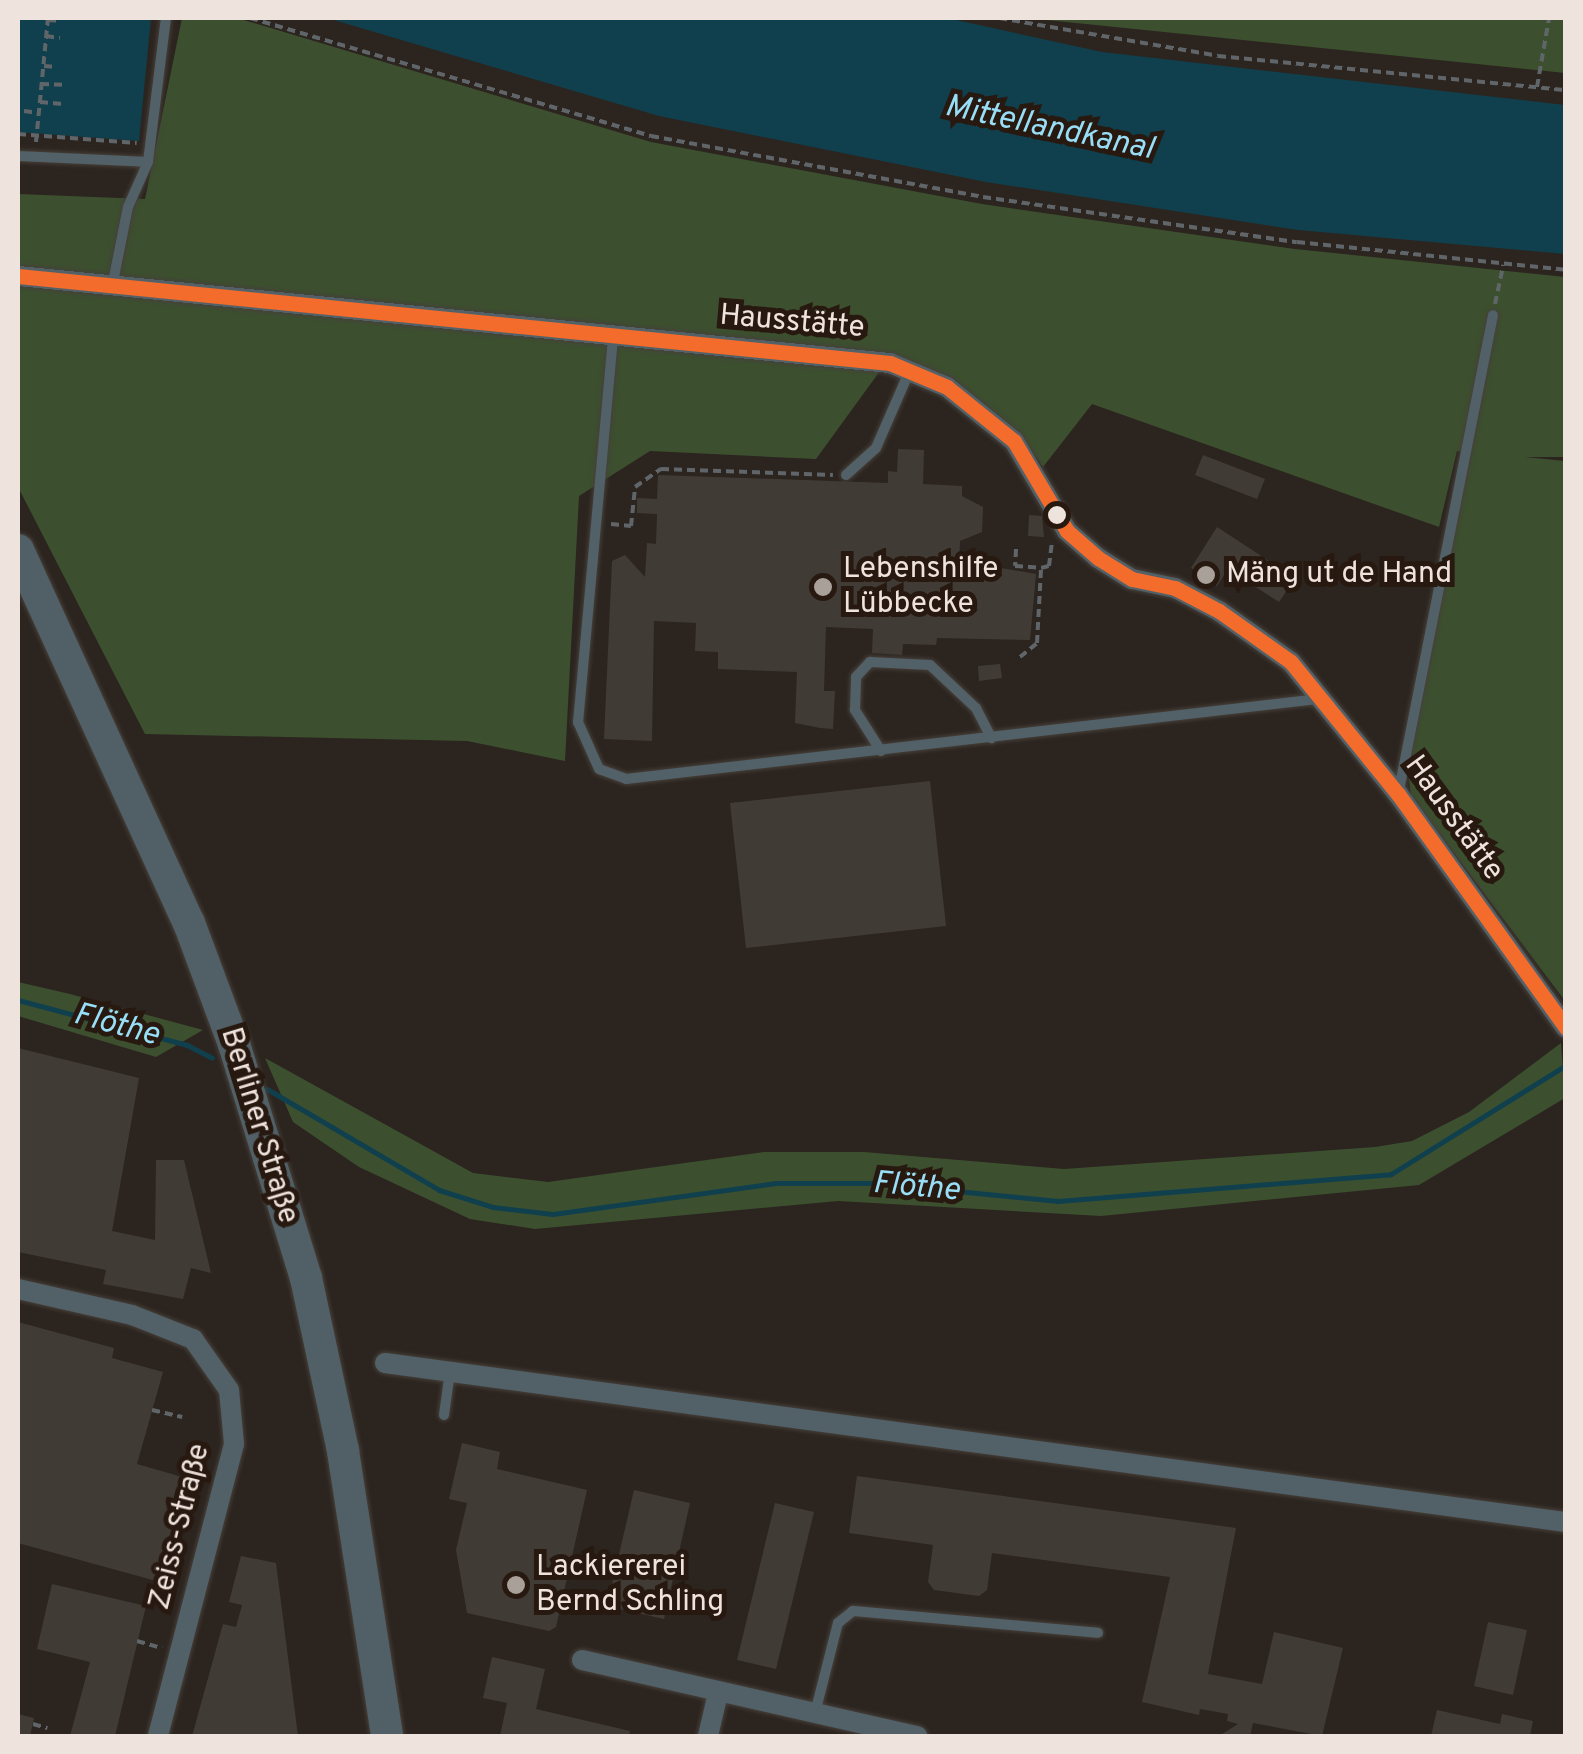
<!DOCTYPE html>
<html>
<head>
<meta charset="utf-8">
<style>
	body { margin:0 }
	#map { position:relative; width:1583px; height:1754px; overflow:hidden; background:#2c241f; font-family:Overpass,sans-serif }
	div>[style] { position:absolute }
	.green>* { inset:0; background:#3c502f }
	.water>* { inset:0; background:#10404d }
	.stream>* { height:5px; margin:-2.5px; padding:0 2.5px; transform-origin:2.5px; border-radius:2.5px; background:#10404d }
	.building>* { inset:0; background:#413b36 }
	.path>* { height:4px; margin-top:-2px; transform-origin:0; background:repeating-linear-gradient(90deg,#5f6568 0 8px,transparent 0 13px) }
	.roads { filter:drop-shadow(0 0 2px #46403a) drop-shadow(0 0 2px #46403a) }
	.lane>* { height:10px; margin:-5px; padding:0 5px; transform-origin:5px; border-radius:5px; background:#526168 }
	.street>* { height:20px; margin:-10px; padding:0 10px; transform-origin:10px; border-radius:10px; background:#526168 }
	.primary>* { height:32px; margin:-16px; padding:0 16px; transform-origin:16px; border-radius:16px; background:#516066 }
	.bus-1>* { height:15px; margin:-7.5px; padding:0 7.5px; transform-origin:7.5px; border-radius:7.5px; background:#f36c2b }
	.dots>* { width:28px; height:28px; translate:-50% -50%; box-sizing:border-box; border:5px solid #281910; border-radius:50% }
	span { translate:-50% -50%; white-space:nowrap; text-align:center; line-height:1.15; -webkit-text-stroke:10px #281910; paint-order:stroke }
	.street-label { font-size:30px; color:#eee3dd }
	.poi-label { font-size:30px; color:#eee3dd }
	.left { translate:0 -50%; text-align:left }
	.water-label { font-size:32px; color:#98def6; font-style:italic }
	.frame { position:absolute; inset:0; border:20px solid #eee3dd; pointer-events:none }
</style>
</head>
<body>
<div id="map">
	<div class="green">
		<i style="clip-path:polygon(182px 18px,237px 18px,651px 142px,982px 204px,1295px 249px,1565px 277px,1565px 457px,1525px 457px,1565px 461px,1565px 1001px,1411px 796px,1408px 771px,1470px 453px,1457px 451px,1439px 527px,1092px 404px,1043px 467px,1019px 433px,967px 391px,880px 371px,816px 459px,650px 451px,579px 496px,565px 761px,467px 741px,145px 734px,18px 487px,18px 194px,145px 199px)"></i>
		<i style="clip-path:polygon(1027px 18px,1565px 18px,1565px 73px)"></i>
		<i style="clip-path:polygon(18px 982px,70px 994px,203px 1030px,156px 1057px,18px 1016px)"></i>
		<i style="clip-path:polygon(1561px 1043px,1565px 1098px,1419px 1185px,1101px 1216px,838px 1201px,535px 1229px,470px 1219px,359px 1167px,293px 1122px,265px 1058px,473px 1173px,548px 1182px,764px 1152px,864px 1152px,1064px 1169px,1375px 1147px,1412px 1141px,1469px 1112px)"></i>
	</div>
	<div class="water">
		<i style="clip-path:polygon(18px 18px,151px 18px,139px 141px,18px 132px)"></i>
		<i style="clip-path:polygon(327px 18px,947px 18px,1102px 52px,1565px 105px,1565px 254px,1298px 230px,986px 182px,659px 116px)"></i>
	</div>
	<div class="stream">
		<i style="left:18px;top:1000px;width:175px;rotate:14.9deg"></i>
		<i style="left:187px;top:1045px;width:28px;rotate:27deg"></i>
		<i style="left:267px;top:1089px;width:199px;rotate:30.4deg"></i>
		<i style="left:439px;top:1190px;width:57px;rotate:17.5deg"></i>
		<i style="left:493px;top:1207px;width:60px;rotate:6.7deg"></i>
		<i style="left:553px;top:1214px;width:225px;rotate:-7.9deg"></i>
		<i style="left:776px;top:1183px;width:99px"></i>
		<i style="left:875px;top:1183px;width:184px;rotate:5.6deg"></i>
		<i style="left:1058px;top:1201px;width:334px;rotate:-4.6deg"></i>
		<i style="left:1391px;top:1174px;width:206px;rotate:-31.9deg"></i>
	</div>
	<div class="building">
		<i style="clip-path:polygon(898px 449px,924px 450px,923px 484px,962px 486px,962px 496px,983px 507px,982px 532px,960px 541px,959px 571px,995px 567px,1036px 574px,1030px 640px,937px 638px,936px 645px,903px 644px,902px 655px,872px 653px,873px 629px,826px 627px,824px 691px,835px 691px,833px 729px,820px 728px,795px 723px,797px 672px,718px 669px,718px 652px,695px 651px,696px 623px,654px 621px,652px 741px,604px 739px,612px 561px,625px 555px,645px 577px,647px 543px,656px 544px,657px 514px,637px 513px,637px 498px,657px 499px,658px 475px,888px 483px,888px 471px,897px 472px)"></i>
		<i style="clip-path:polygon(1203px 455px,1265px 479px,1257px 499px,1195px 475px)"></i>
		<i style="clip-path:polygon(1029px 515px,1042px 516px,1044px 537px,1028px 536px)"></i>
		<i style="clip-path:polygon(1217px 527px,1295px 578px,1279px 602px,1228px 569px,1217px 586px,1191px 568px)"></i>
		<i style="clip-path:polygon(1000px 664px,1002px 678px,979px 681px,978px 666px)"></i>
		<i style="clip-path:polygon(930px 781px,946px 926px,746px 948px,730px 803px)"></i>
		<i style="clip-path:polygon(18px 1048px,139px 1078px,112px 1231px,155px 1240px,156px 1160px,184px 1160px,211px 1273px,191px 1268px,183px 1299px,103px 1284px,106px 1270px,18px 1252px)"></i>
		<i style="clip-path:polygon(18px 1322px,114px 1348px,112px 1358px,163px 1372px,137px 1464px,189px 1479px,160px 1582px,18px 1543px)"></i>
		<i style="clip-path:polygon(462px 1443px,500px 1452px,497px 1469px,587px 1490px,556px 1627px,549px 1631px,467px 1613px,456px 1550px,467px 1503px,449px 1499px)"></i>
		<i style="clip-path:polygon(857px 1476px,1236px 1528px,1208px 1674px,1262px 1684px,1274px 1632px,1343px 1648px,1322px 1736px,1253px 1723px,1250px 1736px,1219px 1736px,1238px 1724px,1227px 1721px,1228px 1714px,1200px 1709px,1199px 1715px,1142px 1702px,1170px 1577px,992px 1553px,987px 1590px,979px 1596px,934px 1590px,928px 1582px,933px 1545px,849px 1533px)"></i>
		<i style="clip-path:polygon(634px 1490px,690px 1503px,664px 1619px,607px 1606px)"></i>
		<i style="clip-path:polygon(775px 1503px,814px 1512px,776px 1669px,737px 1660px)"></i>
		<i style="clip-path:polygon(241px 1556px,276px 1563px,298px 1736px,192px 1736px,223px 1624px,236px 1627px,242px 1605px,229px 1602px)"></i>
		<i style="clip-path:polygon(52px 1584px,146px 1606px,115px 1736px,70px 1736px,90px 1662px,37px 1649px)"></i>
		<i style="clip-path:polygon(1488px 1622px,1527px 1630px,1513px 1695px,1474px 1686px)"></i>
		<i style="clip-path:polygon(492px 1657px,545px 1669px,536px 1709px,630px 1731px,629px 1736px,500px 1736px,507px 1703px,483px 1698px)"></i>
		<i style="clip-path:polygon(1437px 1710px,1500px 1724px,1502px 1714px,1533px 1721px,1530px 1736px,1431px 1736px)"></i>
		<i style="clip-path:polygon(18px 1714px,34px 1718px,30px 1736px,18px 1736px)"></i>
	</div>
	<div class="path">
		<i style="left:250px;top:18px;width:418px;rotate:16.4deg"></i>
		<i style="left:651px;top:136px;width:338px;rotate:10.4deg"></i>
		<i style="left:983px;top:197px;width:317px;rotate:8.2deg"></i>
		<i style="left:1297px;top:242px;width:270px;rotate:5.9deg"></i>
		<i style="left:999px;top:18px;width:222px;rotate:9.8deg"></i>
		<i style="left:1218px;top:56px;width:350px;rotate:5.6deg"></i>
		<i style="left:48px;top:20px;width:13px;rotate:4deg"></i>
		<i style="left:46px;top:36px;width:14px;rotate:8deg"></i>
		<i style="left:44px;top:66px;width:13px;rotate:4deg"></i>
		<i style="left:41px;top:84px;width:23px;rotate:2deg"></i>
		<i style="left:1537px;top:87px;width:70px;rotate:-80.1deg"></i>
		<i style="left:40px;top:102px;width:23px;rotate:5deg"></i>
		<i style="left:24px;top:111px;width:15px;rotate:8deg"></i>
		<i style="left:18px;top:134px;width:119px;rotate:4.3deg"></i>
		<i style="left:36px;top:142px;width:125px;rotate:-84.5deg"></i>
		<i style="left:1495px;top:304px;width:40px;rotate:-78deg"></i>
		<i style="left:611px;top:524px;width:20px;rotate:6deg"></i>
		<i style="left:631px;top:526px;width:39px;rotate:-84deg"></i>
		<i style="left:635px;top:487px;width:32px;rotate:-35deg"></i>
		<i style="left:661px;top:469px;width:172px;rotate:2deg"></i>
		<i style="left:1016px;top:549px;width:17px;rotate:93deg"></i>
		<i style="left:1015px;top:566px;width:26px;rotate:4deg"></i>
		<i style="left:1020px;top:657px;width:22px;rotate:-39deg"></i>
		<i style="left:1037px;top:643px;width:75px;rotate:-86.9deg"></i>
		<i style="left:1041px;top:568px;width:8px;rotate:-14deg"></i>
		<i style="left:1049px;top:566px;width:24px;rotate:-83deg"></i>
		<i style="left:152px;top:1410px;width:31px;rotate:13deg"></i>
		<i style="left:137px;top:1641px;width:26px;rotate:16deg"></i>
		<i style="left:33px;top:1724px;width:15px;rotate:16deg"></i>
	</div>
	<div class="roads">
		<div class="lane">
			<i style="left:18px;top:156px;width:130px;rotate:2.6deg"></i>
			<i style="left:112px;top:287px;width:82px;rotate:-78.7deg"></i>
			<i style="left:128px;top:207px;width:49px;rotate:-66deg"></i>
			<i style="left:148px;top:162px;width:145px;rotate:-82.9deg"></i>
			<i style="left:613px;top:338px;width:386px;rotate:95.2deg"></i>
			<i style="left:578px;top:722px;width:51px;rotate:65.9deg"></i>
			<i style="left:599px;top:769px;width:29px;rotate:20deg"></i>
			<i style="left:626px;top:779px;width:698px;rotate:-6.59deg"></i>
			<i style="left:846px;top:475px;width:40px;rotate:-42deg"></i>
			<i style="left:876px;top:448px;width:83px;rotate:-66.5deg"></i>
			<i style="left:881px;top:751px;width:49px;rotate:-122.4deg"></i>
			<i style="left:855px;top:710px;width:33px;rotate:-88deg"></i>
			<i style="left:856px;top:677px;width:21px;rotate:-47deg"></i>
			<i style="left:870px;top:662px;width:60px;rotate:2.9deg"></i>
			<i style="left:930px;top:665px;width:63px;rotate:43.1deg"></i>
			<i style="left:976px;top:708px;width:34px;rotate:63deg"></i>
			<i style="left:1399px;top:790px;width:484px;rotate:-78.8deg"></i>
			<i style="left:444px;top:1415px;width:43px;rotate:-82.1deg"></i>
			<i style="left:815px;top:1713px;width:93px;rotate:-75.7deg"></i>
			<i style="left:838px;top:1623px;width:19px;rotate:-39deg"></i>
			<i style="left:853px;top:1611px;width:246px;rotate:5.1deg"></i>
		</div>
		<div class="street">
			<i style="left:18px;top:276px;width:876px;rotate:5.7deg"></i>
			<i style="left:890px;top:363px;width:62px;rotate:22.8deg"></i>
			<i style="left:947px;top:387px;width:86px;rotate:38.9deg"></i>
			<i style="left:1014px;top:441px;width:104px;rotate:59.5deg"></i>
			<i style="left:1067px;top:531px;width:41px;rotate:41.1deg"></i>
			<i style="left:1098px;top:558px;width:40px;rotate:32deg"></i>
			<i style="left:1132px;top:579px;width:44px;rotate:11.8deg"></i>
			<i style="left:1175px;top:588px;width:50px;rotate:27.6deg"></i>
			<i style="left:1219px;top:611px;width:88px;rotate:35.3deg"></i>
			<i style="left:1291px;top:662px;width:170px;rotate:51deg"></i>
			<i style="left:1398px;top:794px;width:288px;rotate:54.3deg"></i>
			<i style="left:18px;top:1289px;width:117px;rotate:12.8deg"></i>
			<i style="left:132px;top:1315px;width:66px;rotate:21.5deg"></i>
			<i style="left:193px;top:1339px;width:62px;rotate:54.8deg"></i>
			<i style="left:229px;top:1390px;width:54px;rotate:84.7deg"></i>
			<i style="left:234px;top:1444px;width:302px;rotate:104.6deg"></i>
			<i style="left:385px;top:1363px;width:1192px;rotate:7.67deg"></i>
			<i style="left:582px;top:1660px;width:344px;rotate:12.8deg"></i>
			<i style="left:708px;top:1736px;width:44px;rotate:-76.9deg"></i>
		</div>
		<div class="primary">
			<i style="left:18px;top:550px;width:410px;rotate:65.4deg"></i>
			<i style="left:189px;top:923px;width:129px;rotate:69.6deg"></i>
			<i style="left:234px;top:1044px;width:245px;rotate:72.9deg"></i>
			<i style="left:306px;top:1278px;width:177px;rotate:77.9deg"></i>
			<i style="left:343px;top:1451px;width:288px;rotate:81.2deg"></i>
		</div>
	</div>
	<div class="bus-1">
		<i style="left:18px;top:276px;width:876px;rotate:5.7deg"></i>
		<i style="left:890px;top:363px;width:62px;rotate:22.8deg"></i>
		<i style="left:947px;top:387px;width:86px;rotate:38.9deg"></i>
		<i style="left:1014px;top:441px;width:104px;rotate:59.5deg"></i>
		<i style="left:1067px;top:531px;width:41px;rotate:41.1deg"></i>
		<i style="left:1098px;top:558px;width:40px;rotate:32deg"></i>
		<i style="left:1132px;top:579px;width:44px;rotate:11.8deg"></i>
		<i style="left:1175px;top:588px;width:50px;rotate:27.6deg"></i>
		<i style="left:1219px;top:611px;width:88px;rotate:35.3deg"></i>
		<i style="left:1291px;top:662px;width:170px;rotate:51deg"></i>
		<i style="left:1398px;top:794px;width:288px;rotate:54.3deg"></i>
	</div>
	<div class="dots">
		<i style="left:1057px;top:515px;background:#eee3dd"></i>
		<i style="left:1206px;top:575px;background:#aaa09a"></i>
		<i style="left:823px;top:587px;background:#aaa09a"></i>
		<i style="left:516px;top:1585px;background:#aaa09a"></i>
	</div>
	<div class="street-label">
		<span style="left:792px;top:323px;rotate:5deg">Hausstätte</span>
		<span style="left:1453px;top:819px;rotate:54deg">Hausstätte</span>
		<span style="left:258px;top:1126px;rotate:73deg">Berliner Straße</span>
		<span style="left:181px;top:1527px;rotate:-76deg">Zeiss-Straße</span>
	</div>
	<div class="poi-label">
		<span class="left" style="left:843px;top:587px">Lebenshilfe<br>Lübbecke</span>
		<span class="left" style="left:1226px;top:575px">Mäng ut de Hand</span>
		<span class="left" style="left:536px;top:1585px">Lackiererei<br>Bernd Schling</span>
	</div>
	<div class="water-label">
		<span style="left:1049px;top:129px;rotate:12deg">Mittellandkanal</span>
		<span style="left:116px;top:1026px;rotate:15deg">Flöthe</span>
		<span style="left:916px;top:1188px;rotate:5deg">Flöthe</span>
	</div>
	<div class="frame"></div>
</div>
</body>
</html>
